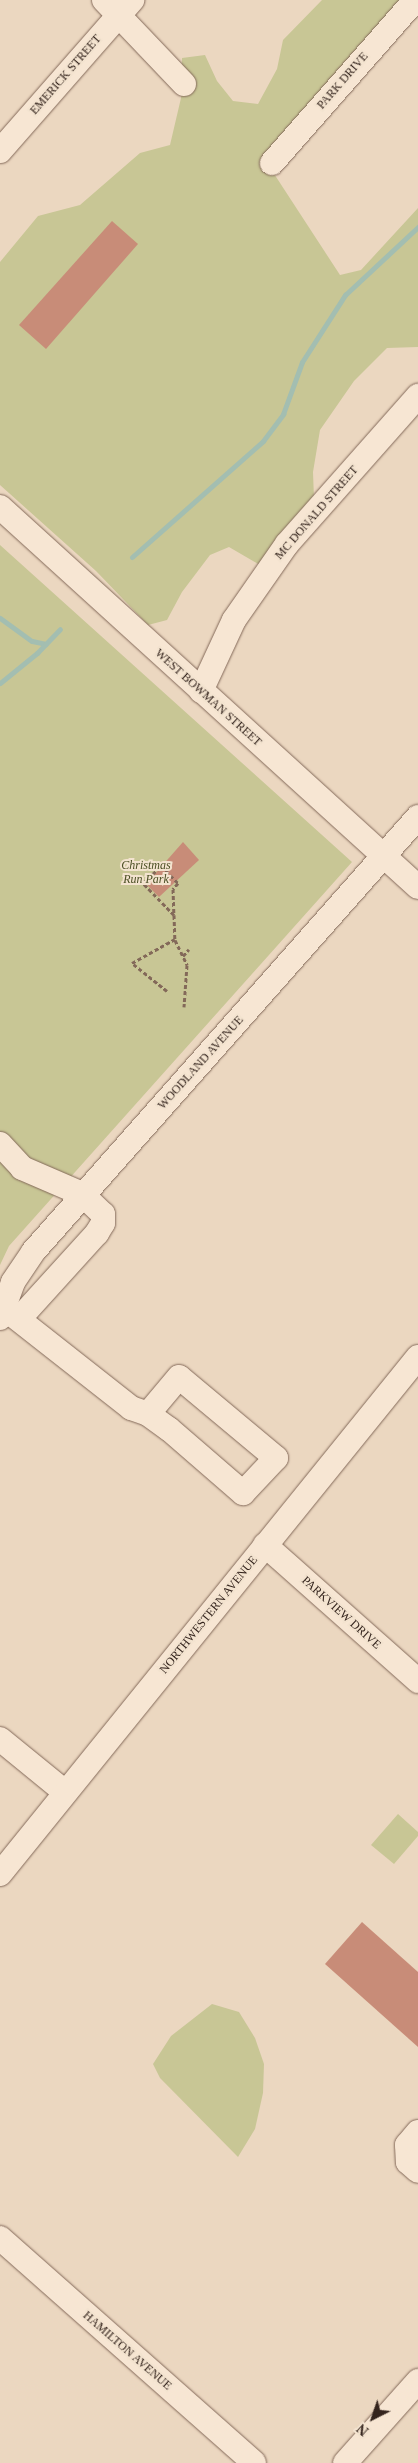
<!DOCTYPE html>
<html>
<head>
<meta charset="utf-8">
<style>
	body { margin:0 }
	#map { position:relative; width:418px; height:2463px; overflow:hidden; background:#ebd7c0; font-family:Georgia,serif }
	div>[style] { position:absolute }
	.green>* { inset:0; background:#c8c695 }
	.stream>* { height:5px; margin:-2.5px; padding:0 2.5px; transform-origin:2.5px; border-radius:2.5px; background:#a3beb1 }
	.building>* { inset:0; background:#c88c78 }
	.path>* { height:3px; margin-top:-1.5px; transform-origin:0; background:repeating-linear-gradient(90deg,#836959 0 4px,transparent 0 6.5px) }
	.roads { filter:drop-shadow(0 0 1px #836959) drop-shadow(0 0 1px #836959) }
	.minor>* { height:24px; margin:-12px; padding:0 12px; transform-origin:12px; border-radius:12px; background:#f7e6d3 }
	span { translate:-50% -50%; white-space:nowrap; text-align:center; line-height:1.15; -webkit-text-stroke:4px #f3e3cf; paint-order:stroke }
	.street-label { font-size:12px; color:#34241d }
	.park-label { font-size:12px; color:#4b4f24; font-style:italic }
	.north { position:absolute; left:348px; top:2393px; width:50px; height:50px; -webkit-text-stroke:4px #f3e3cf; paint-order:stroke; rotate:221deg; font-size:14px; font-weight:700; line-height:20px; text-align:center; color:#34241d }
	.north::after { content:''; display:block; margin:auto; width:18px; height:22px; background:#34241d; clip-path:polygon(50% 0,100% 100%,50% 72%,0 100%) }
</style>
</head>
<body>
<div id="map">
	<div class="green">
		<i style="clip-path:polygon(322px 0,410px 0,267px 163px,340px 275px,361px 270px,418px 208px,418px 347px,387px 348px,354px 381px,320px 430px,313px 472px,314px 499px,260px 565px,229px 547px,210px 555px,182px 592px,167px 620px,148px 625px,96px 571px,0 485px,0 262px,38px 216px,80px 205px,140px 153px,170px 145px,181px 98px,182px 58px,205px 55px,217px 81px,233px 101px,258px 104px,277px 69px,283px 40px)"></i>
		<i style="clip-path:polygon(0 545px,352px 862px,9px 1246px,0 1265px)"></i>
		<i style="clip-path:polygon(398px 1814px,418px 1832px,418px 1836px,394px 1864px,371px 1845px)"></i>
		<i style="clip-path:polygon(212px 2004px,239px 2012px,255px 2038px,264px 2064px,263px 2093px,255px 2129px,238px 2157px,160px 2078px,153px 2064px,171px 2036px)"></i>
	</div>
	<div class="stream">
		<i style="left:132px;top:557px;width:175px;rotate:-41.5deg"></i>
		<i style="left:263px;top:441px;width:34px;rotate:-53deg"></i>
		<i style="left:283px;top:414px;width:55px;rotate:-69.9deg"></i>
		<i style="left:302px;top:362px;width:80px;rotate:-57.3deg"></i>
		<i style="left:345px;top:295px;width:100px;rotate:-43deg"></i>
		<i style="left:0;top:618px;width:39px;rotate:36deg"></i>
		<i style="left:32px;top:641px;width:14px;rotate:12deg"></i>
		<i style="left:0;top:683px;width:48px;rotate:-39deg"></i>
		<i style="left:37px;top:653px;width:33px;rotate:-46deg"></i>
	</div>
	<div class="building">
		<i style="clip-path:polygon(112px 221px,138px 244px,46px 349px,19px 325px)"></i>
		<i style="clip-path:polygon(183px 842px,199px 860px,159px 897px,146px 884px)"></i>
		<i style="clip-path:polygon(362px 1922px,418px 1972px,418px 2047px,325px 1964px)"></i>
	</div>
	<div class="path">
		<i style="left:174px;top:915px;width:45px;rotate:-134.1deg"></i>
		<i style="left:143px;top:883px;width:25px;rotate:-43deg"></i>
		<i style="left:161px;top:866px;width:24px;rotate:45deg"></i>
		<i style="left:178px;top:883px;width:8px;rotate:130deg"></i>
		<i style="left:173px;top:889px;width:26px;rotate:88deg"></i>
		<i style="left:174px;top:915px;width:25px;rotate:88deg"></i>
		<i style="left:175px;top:940px;width:28px;rotate:64deg"></i>
		<i style="left:187px;top:965px;width:42px;rotate:94.1deg"></i>
		<i style="left:183px;top:956px;width:9px;rotate:-49deg"></i>
		<i style="left:167px;top:991px;width:45px;rotate:-141.3deg"></i>
		<i style="left:132px;top:963px;width:49px;rotate:-29.2deg"></i>
	</div>
	<div class="roads">
		<div class="minor">
			<i style="left:104px;top:0;width:116px;rotate:46.4deg"></i>
			<i style="left:0;top:151px;width:201px;rotate:-48.8deg"></i>
			<i style="left:272px;top:163px;width:217px;rotate:-48.7deg"></i>
			<i style="left:0;top:507px;width:565px;rotate:42.27deg"></i>
			<i style="left:201px;top:691px;width:78px;rotate:-65.1deg"></i>
			<i style="left:234px;top:620px;width:93px;rotate:-55.1deg"></i>
			<i style="left:287px;top:544px;width:198px;rotate:-48.5deg"></i>
			<i style="left:0;top:1144px;width:33px;rotate:47deg"></i>
			<i style="left:22px;top:1168px;width:65px;rotate:23.4deg"></i>
			<i style="left:82px;top:1194px;width:29px;rotate:44deg"></i>
			<i style="left:103px;top:1214px;width:9px;rotate:90deg"></i>
			<i style="left:103px;top:1223px;width:12px;rotate:121deg"></i>
			<i style="left:97px;top:1233px;width:116px;rotate:132.2deg"></i>
			<i style="left:4px;top:1308px;width:162px;rotate:38.2deg"></i>
			<i style="left:131px;top:1408px;width:18px;rotate:19deg"></i>
			<i style="left:148px;top:1414px;width:26px;rotate:36deg"></i>
			<i style="left:169px;top:1429px;width:98px;rotate:40.9deg"></i>
			<i style="left:243px;top:1493px;width:48px;rotate:-46.7deg"></i>
			<i style="left:276px;top:1458px;width:126px;rotate:-140.1deg"></i>
			<i style="left:179px;top:1377px;width:48px;rotate:130deg"></i>
			<i style="left:0;top:1318px;width:38px;rotate:-70deg"></i>
			<i style="left:13px;top:1282px;width:36px;rotate:-56deg"></i>
			<i style="left:33px;top:1252px;width:581px;rotate:-48.49deg"></i>
			<i style="left:265px;top:1545px;width:205px;rotate:41.6deg"></i>
			<i style="left:0;top:1739px;width:84px;rotate:39.2deg"></i>
			<i style="left:0;top:1874px;width:665px;rotate:-51.04deg"></i>
			<i style="left:418px;top:2132px;width:17px;rotate:130deg"></i>
			<i style="left:407px;top:2145px;width:17px;rotate:87deg"></i>
			<i style="left:408px;top:2162px;width:13px;rotate:42deg"></i>
			<i style="left:0;top:2238px;width:339px;rotate:41.5deg"></i>
			<i style="left:345px;top:2463px;width:110px;rotate:-48.3deg"></i>
		</div>
	</div>
	<div class="street-label">
		<span style="left:66px;top:75px;rotate:-49deg">EMERICK STREET</span>
		<span style="left:343px;top:81px;rotate:-49deg">PARK DRIVE</span>
		<span style="left:317px;top:513px;rotate:-49deg">MC DONALD STREET</span>
		<span style="left:208px;top:698px;rotate:42deg">WEST BOWMAN STREET</span>
		<span style="left:201px;top:1063px;rotate:-48deg">WOODLAND AVENUE</span>
		<span style="left:341px;top:1613px;rotate:42deg">PARKVIEW DRIVE</span>
		<span style="left:209px;top:1615px;rotate:-51deg">NORTHWESTERN AVENUE</span>
		<span style="left:127px;top:2351px;rotate:41deg">HAMILTON AVENUE</span>
	</div>
	<div class="park-label">
		<span style="left:146px;top:873px">Christmas<br>Run Park</span>
	</div>
	<div class="north">N</div>
</div>
</body>
</html>
